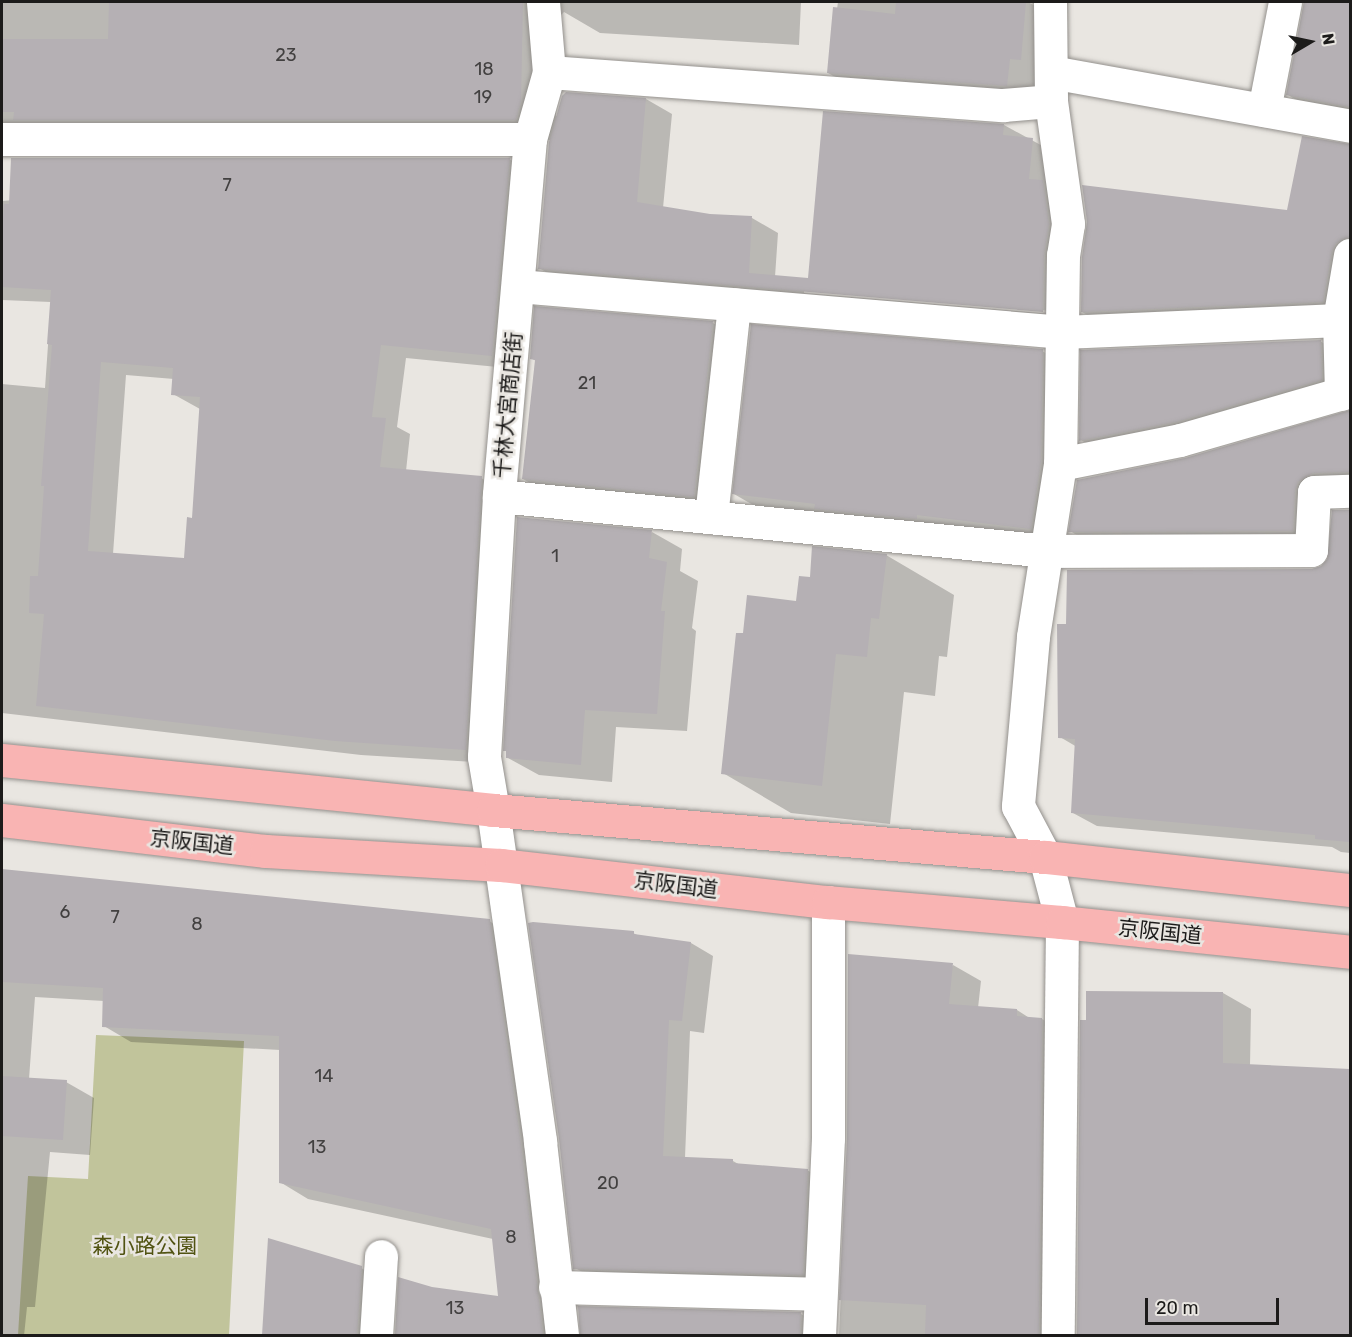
<!DOCTYPE html>
<html>
<head>
<meta charset="utf-8">
<style>
	body { margin:0 }
	#map { position:relative; width:1352px; height:1337px; overflow:hidden; background:#e9e6e1; font-family:Rubik,"Noto Sans JP",sans-serif }
	div>[style] { position:absolute }
	.green>* { inset:0; background:#c1c49b }
	.shadow>* { inset:0; background:#0003 }
	.building>* { inset:0; background:#b5b0b4 }
	.roads { filter:drop-shadow(0 0 2px #93908c) drop-shadow(0 0 2px #93908c) }
	.street>* { height:33px; margin:-16.5px; padding:0 16.5px; transform-origin:16.5px; border-radius:16.5px; background:#fff }
	.highway>* { height:33px; margin:-16.5px; padding:0 16.5px; transform-origin:16.5px; border-radius:16.5px; background:#f9b4b3 }
	span { translate:-50% -50%; white-space:nowrap; text-align:center; line-height:1.15; -webkit-text-stroke:5px #e9e6e1; paint-order:stroke }
	.number-label { font-size:18px; color:#424040 }
	.number-label span { -webkit-text-stroke-width:0 }
	.street-label { font-size:21px; color:#1c1b1a }
	.park-label { font-size:21px; color:#515312 }
	.frame { position:absolute; inset:0; border:3px solid #1c1b1a; pointer-events:none }
	.north { position:absolute; left:1280px; top:12px; width:60px; height:60px; -webkit-text-stroke:4px #e9e6e1; paint-order:stroke; rotate:81deg; font-size:16px; font-weight:700; line-height:24px; text-align:center; color:#1c1b1a }
	.north::after { content:''; display:block; margin:auto; width:21px; height:27px; background:#1c1b1a; clip-path:polygon(50% 0,100% 100%,50% 72%,0 100%) }
	.scale { position:absolute; left:1145px; top:1298px; width:134px; height:27px; box-sizing:border-box; border:3px solid #1c1b1a; border-top:0; padding-left:8px; font-size:18px; line-height:21px; white-space:nowrap; color:#1c1b1a; -webkit-text-stroke:4px #e9e6e1; paint-order:stroke }
</style>
</head>
<body>
<div id="map">
	<div class="green">
		<i style="clip-path:polygon(96px 1035px,244px 1041px,229px 1335px,18px 1335px,28px 1176px,88px 1179px)"></i>
	</div>
	<div class="shadow">
		<i style="clip-path:polygon(evenodd,2px 2px,801px 2px,799px 45px,600px 33px,564px 12px,561px 15px,560px 30px,558px 30px,556px 116px,646px 99px,672px 114px,663px 208px,710px 216px,752px 218px,778px 233px,775px 277px,810px 280px,1004px 125px,1059px 155px,1069px 326px,565px 283px,539px 268px,551px 140px,50px 140px,2px 131px,2px 2px,804px 290px,1051px 311px,1051px 314px,804px 293px,804px 290px)"></i>
		<i style="clip-path:polygon(838px 2px,1028px 2px,1061px 20px,1043px 105px,864px 93px,828px 73px)"></i>
		<i style="clip-path:polygon(1304px 2px,1350px 2px,1350px 116px,1312px 109px,1288px 95px)"></i>
		<i style="clip-path:polygon(1303px 138px,1350px 145px,1350px 299px,1347px 315px,1107px 326px,1082px 312px,1289px 212px)"></i>
		<i style="clip-path:polygon(evenodd,509px 159px,534px 173px,517px 369px,406px 358px,397px 427px,410px 434px,406px 471px,481px 478px,506px 492px,490px 763px,361px 755px,2px 713px,2px 384px,45px 388px,51px 302px,2px 300px,2px 201px,509px 159px,126px 375px,174px 379px,173px 394px,200px 409px,194px 519px,186px 559px,113px 554px,126px 375px)"></i>
		<i style="clip-path:polygon(536px 308px,713px 323px,735px 336px,716px 509px,546px 492px,523px 479px,536px 361px,531px 358px)"></i>
		<i style="clip-path:polygon(1320px 341px,1344px 355px,1345px 393px,1104px 454px,1081px 440px)"></i>
		<i style="clip-path:polygon(1042px 351px,1062px 362px,1050px 539px,753px 505px,734px 494px)"></i>
		<i style="clip-path:polygon(1350px 412px,1350px 487px,1329px 489px,1317px 544px,1094px 545px,1070px 531px,1185px 459px)"></i>
		<i style="clip-path:polygon(1350px 511px,1350px 853px,1341px 852px,1332px 847px,1097px 826px,1073px 813px,1077px 747px,1060px 737px,1068px 625px,1321px 567px,1329px 560px,1333px 512px)"></i>
		<i style="clip-path:polygon(652px 532px,682px 549px,680px 571px,698px 581px,692px 628px,696px 631px,687px 731px,616px 727px,612px 782px,539px 775px,508px 758px,508px 752px,505px 750px)"></i>
		<i style="clip-path:polygon(886px 555px,954px 595px,947px 657px,939px 656px,935px 696px,904px 692px,890px 824px,791px 813px,723px 773px,744px 635px,798px 602px,811px 578px)"></i>
		<i style="clip-path:polygon(2px 871px,489px 921px,517px 937px,569px 1336px,396px 1336px,400px 1279px,432px 1289px,500px 1298px,493px 1239px,308px 1199px,280px 1182px,280px 1050px,131px 1042px,104px 1026px,104px 1001px,35px 997px,29px 1079px,66px 1082px,94px 1098px,90px 1155px,50px 1152px,35px 1307px,27px 1307px,24px 1336px,2px 1336px)"></i>
		<i style="clip-path:polygon(633px 933px,641px 937px,691px 943px,713px 956px,704px 1033px,690px 1031px,685px 1158px,733px 1161px,740px 1165px,807px 1170px,829px 1183px,824px 1286px,597px 1280px,575px 1268px)"></i>
		<i style="clip-path:polygon(953px 965px,981px 981px,978px 1008px,1017px 1010px,1031px 1019px,1042px 1019px,1070px 1035px,1067px 1336px,839px 1336px,848px 1139px)"></i>
		<i style="clip-path:polygon(1223px 993px,1251px 1009px,1250px 1066px,1350px 1071px,1350px 1336px,1078px 1336px,1081px 1022px)"></i>
		<i style="clip-path:polygon(269px 1240px,361px 1268px,389px 1284px,386px 1336px,264px 1336px)"></i>
		<i style="clip-path:polygon(579px 1308px,801px 1314px,829px 1330px,829px 1336px,580px 1336px)"></i>
	</div>
	<div class="building">
		<i style="clip-path:polygon(109px 2px,523px 2px,521px 101px,516px 120px,13px 120px,14px 112px,2px 112px,2px 39px,108px 39px)"></i>
		<i style="clip-path:polygon(896px 2px,1026px 2px,1021px 60px,1010px 59px,1007px 86px,827px 73px,833px 7px,895px 14px)"></i>
		<i style="clip-path:polygon(1304px 2px,1350px 2px,1350px 107px,1286px 95px)"></i>
		<i style="clip-path:polygon(566px 92px,646px 98px,637px 202px,710px 214px,752px 216px,749px 273px,808px 278px,823px 111px,1004px 124px,1003px 135px,1033px 138px,1029px 179px,1043px 180px,1049px 224px,1044px 255px,1043px 312px,538px 269px,549px 142px,562px 96px)"></i>
		<i style="clip-path:polygon(1302px 136px,1350px 144px,1350px 237px,1336px 243px,1332px 251px,1323px 302px,1081px 312px,1082px 257px,1087px 222px,1082px 185px,1287px 210px)"></i>
		<i style="clip-path:polygon(evenodd,11px 158px,510px 158px,492px 356px,381px 345px,372px 417px,386px 418px,380px 467px,482px 476px,466px 750px,335px 741px,36px 706px,44px 614px,29px 613px,30px 576px,38px 576px,44px 486px,41px 486px,52px 345px,47px 344px,51px 290px,2px 287px,2px 231px,4px 204px,9px 204px,11px 158px,101px 362px,173px 368px,171px 395px,200px 397px,192px 518px,187px 517px,184px 558px,88px 551px,101px 362px)"></i>
		<i style="clip-path:polygon(534px 306px,713px 321px,694px 497px,522px 479px,535px 360px,530px 359px)"></i>
		<i style="clip-path:polygon(751px 324px,1043px 349px,1041px 462px,1031px 529px,917px 515px,917px 519px,814px 509px,815px 504px,732px 494px)"></i>
		<i style="clip-path:polygon(1321px 340px,1322px 380px,1176px 422px,1079px 441px,1080px 350px)"></i>
		<i style="clip-path:polygon(1350px 410px,1350px 472px,1313px 473px,1298px 482px,1295px 491px,1293px 531px,1068px 532px,1077px 480px,1185px 458px)"></i>
		<i style="clip-path:polygon(1332px 510px,1350px 510px,1350px 842px,1315px 839px,1315px 835px,1071px 813px,1075px 739px,1058px 738px,1057px 624px,1066px 624px,1067px 570px,1312px 569px,1321px 566px,1327px 559px)"></i>
		<i style="clip-path:polygon(517px 517px,652px 530px,649px 558px,667px 562px,661px 611px,665px 611px,657px 714px,585px 710px,581px 765px,506px 758px,506px 751px,503px 751px)"></i>
		<i style="clip-path:polygon(812px 546px,887px 554px,879px 619px,871px 618px,867px 657px,836px 654px,822px 786px,721px 774px,736px 633px,743px 633px,747px 595px,796px 601px,799px 576px,810px 577px)"></i>
		<i style="clip-path:polygon(2px 869px,490px 919px,521px 1144px,543px 1335px,395px 1335px,398px 1277px,432px 1287px,498px 1296px,491px 1229px,279px 1183px,279px 1036px,102px 1027px,103px 988px,2px 982px)"></i>
		<i style="clip-path:polygon(533px 922px,634px 931px,634px 934px,691px 942px,682px 1021px,669px 1020px,663px 1156px,733px 1159px,733px 1163px,808px 1169px,803px 1275px,573px 1269px,559px 1139px,528px 923px)"></i>
		<i style="clip-path:polygon(848px 954px,953px 963px,949px 1004px,1017px 1009px,1017px 1016px,1042px 1018px,1039px 1335px,925px 1335px,926px 1305px,839px 1300px,847px 1139px)"></i>
		<i style="clip-path:polygon(1086px 991px,1223px 992px,1223px 1063px,1350px 1069px,1349px 1335px,1077px 1335px,1080px 1020px,1086px 1020px)"></i>
		<i style="clip-path:polygon(2px 1076px,67px 1080px,63px 1140px,2px 1136px)"></i>
		<i style="clip-path:polygon(268px 1238px,362px 1266px,357px 1335px,262px 1335px)"></i>
		<i style="clip-path:polygon(578px 1306px,801px 1312px,800px 1335px,580px 1335px)"></i>
	</div>
	<div class="roads">
		<div class="street">
			<i style="left:543px;top:2px;width:70px;rotate:85.1deg"></i>
			<i style="left:549px;top:72px;width:70px;rotate:105.8deg"></i>
			<i style="left:530px;top:139px;width:358px;rotate:95deg"></i>
			<i style="left:499px;top:496px;width:261px;rotate:93.3deg"></i>
			<i style="left:484px;top:757px;width:54px;rotate:80.4deg"></i>
			<i style="left:493px;top:810px;width:335px;rotate:81.9deg"></i>
			<i style="left:540px;top:1142px;width:195px;rotate:83.5deg"></i>
			<i style="left:1050px;top:2px;width:99px;rotate:89.4deg"></i>
			<i style="left:1051px;top:101px;width:124px;rotate:82.1deg"></i>
			<i style="left:1068px;top:224px;width:31px;rotate:99deg"></i>
			<i style="left:1063px;top:255px;width:209px;rotate:90.8deg"></i>
			<i style="left:1060px;top:464px;width:175px;rotate:98.9deg"></i>
			<i style="left:1033px;top:637px;width:170px;rotate:95.1deg"></i>
			<i style="left:1018px;top:806px;width:58px;rotate:62.1deg"></i>
			<i style="left:1045px;top:857px;width:67px;rotate:75.3deg"></i>
			<i style="left:1062px;top:922px;width:414px;rotate:90.6deg"></i>
			<i style="left:549px;top:72px;width:455px;rotate:4.2deg"></i>
			<i style="left:1003px;top:105px;width:48px;rotate:-4.8deg"></i>
			<i style="left:1051px;top:72px;width:304px;rotate:10.2deg"></i>
			<i style="left:1264px;top:110px;width:110px;rotate:-79deg"></i>
			<i style="left:2px;top:139px;width:528px"></i>
			<i style="left:518px;top:286px;width:547px;rotate:4.82deg"></i>
			<i style="left:1063px;top:332px;width:276px;rotate:-2.5deg"></i>
			<i style="left:1341px;top:394px;width:74px;rotate:-91.5deg"></i>
			<i style="left:1339px;top:320px;width:66px;rotate:-80.4deg"></i>
			<i style="left:1060px;top:464px;width:122px;rotate:-11.3deg"></i>
			<i style="left:1180px;top:440px;width:177px;rotate:-16.1deg"></i>
			<i style="left:499px;top:496px;width:551px;rotate:5.73deg"></i>
			<i style="left:1047px;top:551px;width:264px;rotate:-0.2deg"></i>
			<i style="left:1311px;top:550px;width:58px;rotate:-87deg"></i>
			<i style="left:1314px;top:492px;width:36px;rotate:-2deg"></i>
			<i style="left:711px;top:517px;width:214px;rotate:-83.8deg"></i>
			<i style="left:555px;top:1287px;width:264px;rotate:1.5deg"></i>
			<i style="left:376px;top:1336px;width:80px;rotate:-86.4deg"></i>
			<i style="left:819px;top:1336px;width:198px;rotate:-87.4deg"></i>
			<i style="left:828px;top:1138px;width:236px;rotate:-90deg"></i>
		</div>
		<div class="highway">
			<i style="left:2px;top:760px;width:494px;rotate:5.8deg"></i>
			<i style="left:493px;top:810px;width:554px;rotate:4.87deg"></i>
			<i style="left:1045px;top:857px;width:307px;rotate:6.2deg"></i>
			<i style="left:2px;top:820px;width:266px;rotate:6.7deg"></i>
			<i style="left:266px;top:851px;width:235px;rotate:3.4deg"></i>
			<i style="left:501px;top:865px;width:329px;rotate:6.5deg"></i>
			<i style="left:828px;top:902px;width:235px;rotate:4.9deg"></i>
			<i style="left:1062px;top:922px;width:290px;rotate:5.9deg"></i>
		</div>
	</div>
	<div class="number-label">
		<span style="left:286px;top:55px">23</span>
		<span style="left:484px;top:69px">18</span>
		<span style="left:483px;top:97px">19</span>
		<span style="left:227px;top:185px">7</span>
		<span style="left:587px;top:383px">21</span>
		<span style="left:555px;top:556px">1</span>
		<span style="left:65px;top:912px">6</span>
		<span style="left:115px;top:917px">7</span>
		<span style="left:197px;top:924px">8</span>
		<span style="left:324px;top:1076px">14</span>
		<span style="left:317px;top:1147px">13</span>
		<span style="left:608px;top:1183px">20</span>
		<span style="left:511px;top:1237px">8</span>
		<span style="left:455px;top:1308px">13</span>
	</div>
	<div class="street-label">
		<span style="left:508px;top:405px;rotate:-85deg">千林大宮商店街</span>
		<span style="left:192px;top:842px;rotate:6deg">京阪国道</span>
		<span style="left:676px;top:885px;rotate:7deg">京阪国道</span>
		<span style="left:1160px;top:932px;rotate:6deg">京阪国道</span>
	</div>
	<div class="park-label">
		<span style="left:145px;top:1246px">森小路公園</span>
	</div>
	<div class="frame"></div>
	<div class="north">N</div>
	<div class="scale">20 m</div>
</div>
</body>
</html>
